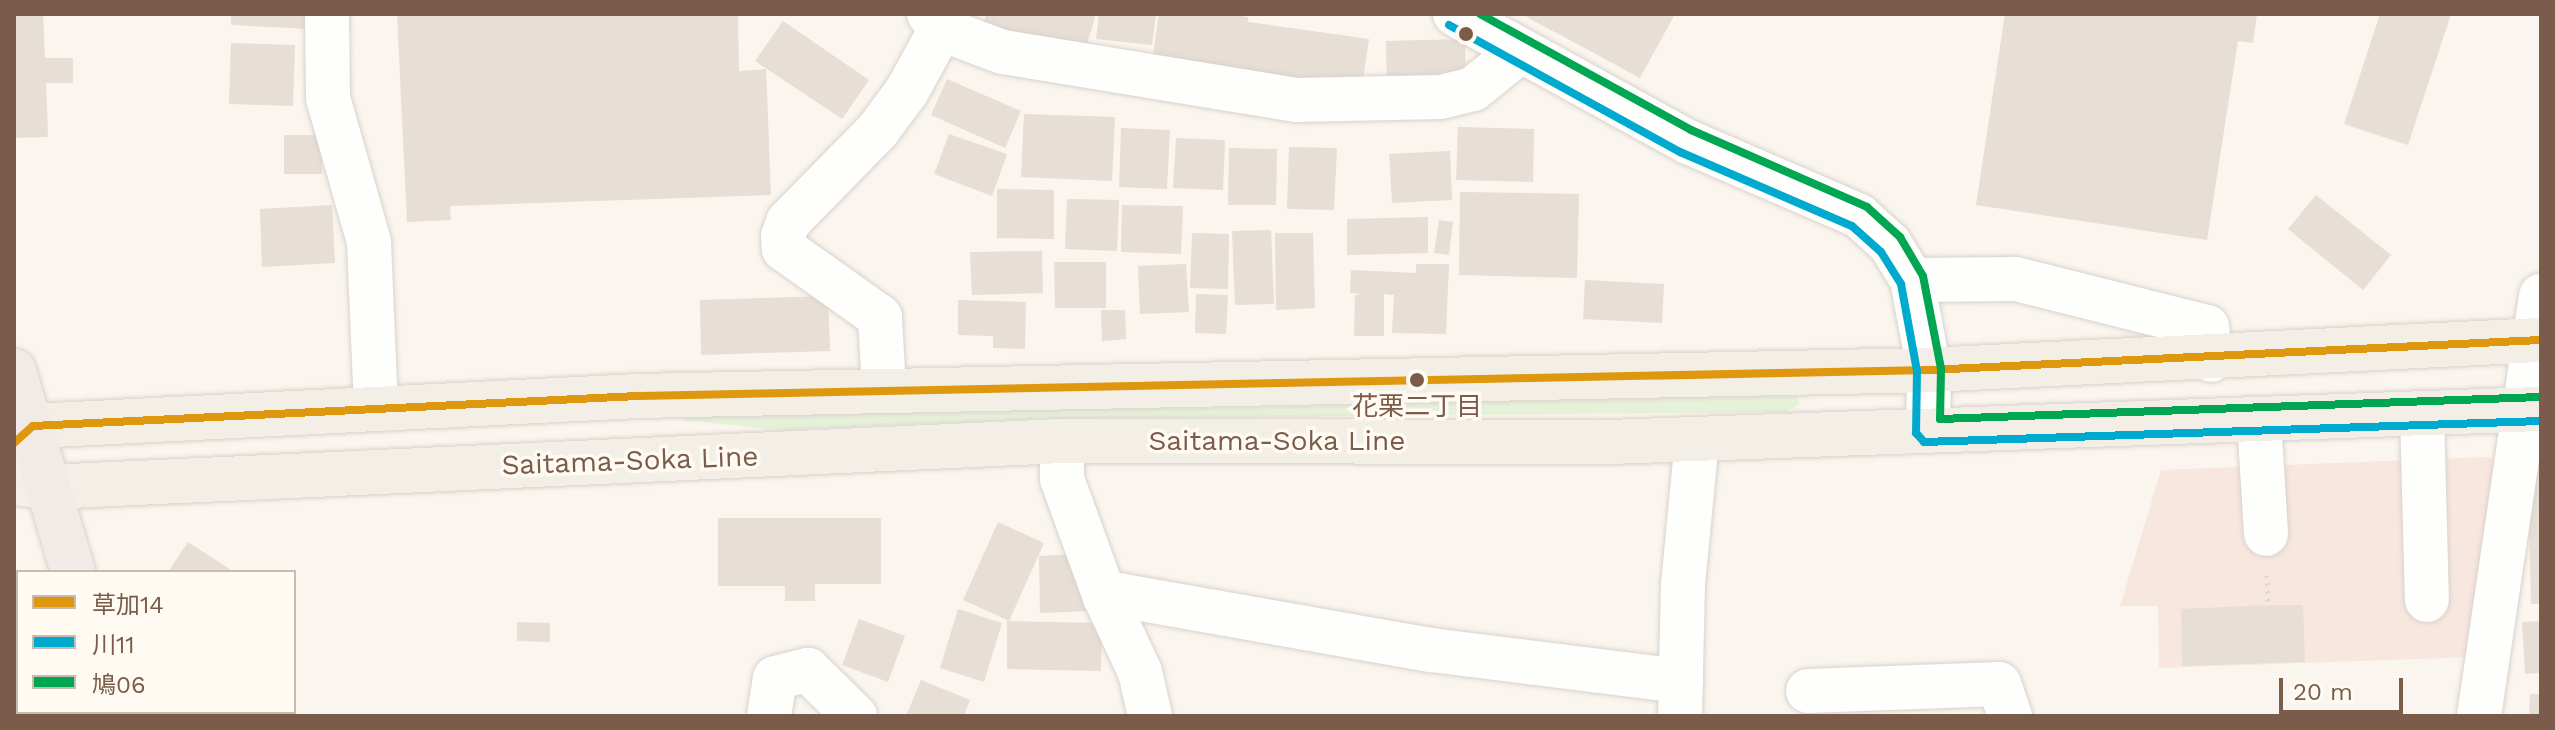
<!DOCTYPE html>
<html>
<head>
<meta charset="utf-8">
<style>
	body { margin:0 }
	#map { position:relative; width:2555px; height:730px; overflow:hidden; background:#faf5ee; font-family:"Work Sans","Noto Sans JP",sans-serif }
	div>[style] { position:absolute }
	.commercial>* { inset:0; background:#f7e7df }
	.green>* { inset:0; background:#e6f1d9 }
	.building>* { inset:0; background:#e7ded5 }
	.path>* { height:5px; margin-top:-2.5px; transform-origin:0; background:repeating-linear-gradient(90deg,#dcd4ce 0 2px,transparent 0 8px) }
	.roads { filter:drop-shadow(0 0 2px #d9d2cc) drop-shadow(0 0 2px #d9d2cc) }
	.minor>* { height:44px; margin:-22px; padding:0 22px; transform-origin:22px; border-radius:22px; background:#fefefc }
	.major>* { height:44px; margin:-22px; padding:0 22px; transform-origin:22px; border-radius:22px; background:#f4efe6 }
	.highway>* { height:44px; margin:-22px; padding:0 22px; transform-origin:22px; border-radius:22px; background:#f2eae6 }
	.bus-1>* { height:8px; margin:-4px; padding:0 4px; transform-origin:4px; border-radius:4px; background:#de970f }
	.bus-2>* { height:8px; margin:-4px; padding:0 4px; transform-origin:4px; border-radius:4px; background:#00a9ce }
	.bus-3>* { height:8px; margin:-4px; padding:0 4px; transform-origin:4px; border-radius:4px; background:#00a651 }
	.dots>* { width:22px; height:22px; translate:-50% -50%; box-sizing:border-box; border:4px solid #fffaf2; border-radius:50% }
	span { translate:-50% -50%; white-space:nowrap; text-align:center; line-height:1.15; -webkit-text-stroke:7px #fffaf2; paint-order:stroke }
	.bus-label { font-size:26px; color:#7b5c4b }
	.street-label { font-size:28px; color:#7b5c4b }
	.frame { position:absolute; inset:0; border:16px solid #7b5c4b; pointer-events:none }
	.legend { position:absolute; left:16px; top:570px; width:280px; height:144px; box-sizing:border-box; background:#fffaf2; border:2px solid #cabbaf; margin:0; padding:10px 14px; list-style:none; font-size:24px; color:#7b5c4b }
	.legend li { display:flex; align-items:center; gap:16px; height:40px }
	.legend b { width:40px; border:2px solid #cabbaf }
	.scale { position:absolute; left:2279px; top:678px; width:124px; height:36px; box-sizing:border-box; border:4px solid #7b5c4b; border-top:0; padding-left:10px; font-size:24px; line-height:28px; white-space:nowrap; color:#7b5c4b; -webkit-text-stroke:6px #fffaf2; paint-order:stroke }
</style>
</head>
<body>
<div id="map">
	<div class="commercial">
		<i style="clip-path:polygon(2489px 457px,2502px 468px,2474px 657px,2159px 668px,2158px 606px,2120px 606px,2161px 470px)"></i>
	</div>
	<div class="green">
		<i style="clip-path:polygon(1793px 389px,1800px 404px,1786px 412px,1041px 419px,779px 430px,683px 420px,682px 414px,1273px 407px)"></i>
	</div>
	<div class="building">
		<i style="clip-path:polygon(14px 14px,43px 14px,45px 58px,73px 58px,73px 83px,46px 83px,48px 137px,14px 138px)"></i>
		<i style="clip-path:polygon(231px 14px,312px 14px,312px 29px,231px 25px)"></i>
		<i style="clip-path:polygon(397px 14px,738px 14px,739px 71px,766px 69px,771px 195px,450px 206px,451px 220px,407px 222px)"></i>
		<i style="clip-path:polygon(986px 14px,1096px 14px,1082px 61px,981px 33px)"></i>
		<i style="clip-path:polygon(1099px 14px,1156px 14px,1152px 45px,1096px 39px)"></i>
		<i style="clip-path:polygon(1159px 14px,1227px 14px,1248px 17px,1248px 22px,1369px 39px,1361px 94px,1152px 61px)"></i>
		<i style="clip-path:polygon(1521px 14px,1675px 14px,1640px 78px)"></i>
		<i style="clip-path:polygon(2005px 14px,2257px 14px,2253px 43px,2238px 41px,2207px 240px,1976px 205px)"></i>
		<i style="clip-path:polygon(2380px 14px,2451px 14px,2408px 145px,2344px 124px)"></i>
		<i style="clip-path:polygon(783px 21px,869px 80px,842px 119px,755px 61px)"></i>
		<i style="clip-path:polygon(1465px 39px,1466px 89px,1387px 91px,1386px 41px)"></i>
		<i style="clip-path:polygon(231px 43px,295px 45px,293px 106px,229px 104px)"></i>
		<i style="clip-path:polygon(947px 79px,1021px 111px,1005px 148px,931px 115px)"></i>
		<i style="clip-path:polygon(1024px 114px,1115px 117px,1112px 181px,1021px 177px)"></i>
		<i style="clip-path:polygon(1458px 127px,1534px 129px,1533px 182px,1456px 180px)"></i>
		<i style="clip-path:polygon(1121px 128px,1170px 130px,1167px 189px,1119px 187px)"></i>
		<i style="clip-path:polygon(949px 134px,1007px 154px,992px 196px,934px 174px)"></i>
		<i style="clip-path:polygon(284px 135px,322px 135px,322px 174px,284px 174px)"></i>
		<i style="clip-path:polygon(1176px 138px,1225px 140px,1223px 190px,1173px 188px)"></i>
		<i style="clip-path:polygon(1289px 147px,1337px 148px,1334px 210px,1287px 209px)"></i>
		<i style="clip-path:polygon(1229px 148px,1277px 149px,1276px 205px,1228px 205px)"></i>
		<i style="clip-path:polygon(1450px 151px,1452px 200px,1392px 203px,1389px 154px)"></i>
		<i style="clip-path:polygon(997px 189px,1054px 190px,1054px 239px,997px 238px)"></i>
		<i style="clip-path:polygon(1460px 192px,1579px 194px,1577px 278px,1459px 275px)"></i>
		<i style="clip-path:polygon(2316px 195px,2391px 255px,2363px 290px,2288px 229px)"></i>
		<i style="clip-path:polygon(1067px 199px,1119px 200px,1117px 251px,1065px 249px)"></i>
		<i style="clip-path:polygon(332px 205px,335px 263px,262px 267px,260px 209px)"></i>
		<i style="clip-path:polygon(1122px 205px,1183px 206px,1181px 254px,1121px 252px)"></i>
		<i style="clip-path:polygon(1428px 217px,1428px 253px,1347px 255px,1347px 219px)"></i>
		<i style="clip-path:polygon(1439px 220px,1453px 222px,1449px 255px,1434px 253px)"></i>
		<i style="clip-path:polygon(1271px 230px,1274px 304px,1235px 305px,1232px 231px)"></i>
		<i style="clip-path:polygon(1192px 233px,1229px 234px,1228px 289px,1190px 288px)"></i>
		<i style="clip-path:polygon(1275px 233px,1313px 233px,1315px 308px,1276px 310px)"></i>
		<i style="clip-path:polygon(1042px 251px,1043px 293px,972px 295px,970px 252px)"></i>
		<i style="clip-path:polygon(1054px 262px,1106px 262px,1106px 308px,1055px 308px)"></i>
		<i style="clip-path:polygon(1186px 264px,1189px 312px,1140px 314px,1138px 266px)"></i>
		<i style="clip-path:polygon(1416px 264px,1449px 264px,1446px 334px,1392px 333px,1394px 295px,1384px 294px,1384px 336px,1354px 336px,1355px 295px,1364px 294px,1350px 293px,1351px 270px,1416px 273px)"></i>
		<i style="clip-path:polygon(1585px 280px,1664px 284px,1662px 323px,1583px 319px)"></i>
		<i style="clip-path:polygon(1196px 294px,1228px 295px,1226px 334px,1195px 333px)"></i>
		<i style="clip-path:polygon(828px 296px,830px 351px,701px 355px,700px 300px)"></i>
		<i style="clip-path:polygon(958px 300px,1026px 302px,1025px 349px,993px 348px,993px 336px,958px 335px)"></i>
		<i style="clip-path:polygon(1101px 310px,1125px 310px,1126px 339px,1102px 341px)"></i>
		<i style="clip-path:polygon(2541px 465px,2541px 604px,2531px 604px,2528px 466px)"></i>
		<i style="clip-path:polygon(718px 518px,881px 518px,881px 584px,815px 584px,815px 601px,785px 601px,785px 586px,718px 586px)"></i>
		<i style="clip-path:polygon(998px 522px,1044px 543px,1009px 621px,963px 600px)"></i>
		<i style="clip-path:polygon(188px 542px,234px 572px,168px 572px)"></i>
		<i style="clip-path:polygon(1078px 554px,1092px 611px,1040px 613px,1039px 556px)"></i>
		<i style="clip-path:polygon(2268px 605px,2303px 605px,2305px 662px,2182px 666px,2181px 609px)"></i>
		<i style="clip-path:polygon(958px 609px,1002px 623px,984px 682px,940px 668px)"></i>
		<i style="clip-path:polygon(859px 619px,905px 636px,888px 682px,842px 665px)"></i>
		<i style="clip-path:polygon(1007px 621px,1102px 623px,1101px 671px,1007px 669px)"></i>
		<i style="clip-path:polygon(2541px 621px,2541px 673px,2525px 674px,2522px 622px)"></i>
		<i style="clip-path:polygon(517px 622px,550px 623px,550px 642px,517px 641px)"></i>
		<i style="clip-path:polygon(921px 680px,970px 700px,964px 716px,906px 716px)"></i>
		<i style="clip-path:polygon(2530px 694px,2541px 694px,2541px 716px,2529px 716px)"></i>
	</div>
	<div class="path">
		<i style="left:2267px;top:575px;width:30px;rotate:88deg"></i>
	</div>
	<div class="roads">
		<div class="minor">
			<i style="left:327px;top:14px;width:84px;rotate:89.3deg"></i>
			<i style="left:328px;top:98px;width:150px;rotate:74.1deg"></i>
			<i style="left:369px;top:242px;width:165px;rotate:87.6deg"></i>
			<i style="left:929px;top:14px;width:19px;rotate:51deg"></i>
			<i style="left:941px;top:29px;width:66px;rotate:20.4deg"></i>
			<i style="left:1003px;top:52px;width:297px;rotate:9.3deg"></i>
			<i style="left:1296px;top:100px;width:145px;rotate:-1.2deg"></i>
			<i style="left:1441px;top:97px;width:33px;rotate:-14deg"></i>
			<i style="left:1473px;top:89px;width:58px;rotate:-38.7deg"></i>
			<i style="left:1455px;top:14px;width:264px;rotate:28.8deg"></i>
			<i style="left:1686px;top:141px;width:189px;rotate:23.4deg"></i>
			<i style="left:1859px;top:216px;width:42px;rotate:42.1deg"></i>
			<i style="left:1890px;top:244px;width:42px;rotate:58.6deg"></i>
			<i style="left:1912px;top:280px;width:92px;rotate:79.3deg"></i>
			<i style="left:1929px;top:370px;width:61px;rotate:90.9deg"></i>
			<i style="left:1912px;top:280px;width:104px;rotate:-0.6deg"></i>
			<i style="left:2016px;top:279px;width:197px;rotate:14.1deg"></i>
			<i style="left:2207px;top:327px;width:33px;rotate:83deg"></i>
			<i style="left:884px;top:389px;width:72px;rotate:-93.2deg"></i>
			<i style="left:880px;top:317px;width:118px;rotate:-144.7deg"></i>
			<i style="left:784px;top:249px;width:13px;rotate:-94deg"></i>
			<i style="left:783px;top:236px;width:15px;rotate:-70deg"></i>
			<i style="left:788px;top:222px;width:129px;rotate:-45.6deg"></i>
			<i style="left:878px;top:130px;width:49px;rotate:-53.4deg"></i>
			<i style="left:907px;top:91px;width:71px;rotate:-61.3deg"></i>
			<i style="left:2422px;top:413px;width:187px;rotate:88.5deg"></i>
			<i style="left:2259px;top:419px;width:115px;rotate:86.5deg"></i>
			<i style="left:1062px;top:441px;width:38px;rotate:90deg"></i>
			<i style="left:1062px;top:479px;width:126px;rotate:70deg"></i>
			<i style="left:1105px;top:597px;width:83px;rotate:65deg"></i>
			<i style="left:1140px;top:672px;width:45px;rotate:77.2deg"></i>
			<i style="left:1105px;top:597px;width:13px;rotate:-9deg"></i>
			<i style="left:1118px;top:595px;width:318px;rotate:10deg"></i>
			<i style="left:1431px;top:650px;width:252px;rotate:7.1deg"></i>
			<i style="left:1808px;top:691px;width:191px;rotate:-2.1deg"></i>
			<i style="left:1999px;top:684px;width:34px;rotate:71deg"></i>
			<i style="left:769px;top:716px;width:38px;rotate:-81deg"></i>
			<i style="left:775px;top:678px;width:34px;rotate:-14deg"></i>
			<i style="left:808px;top:670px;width:66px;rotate:44.4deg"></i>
			<i style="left:1680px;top:716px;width:131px;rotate:-88.7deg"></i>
			<i style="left:1683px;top:585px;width:147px;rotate:-84.5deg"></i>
			<i style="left:2479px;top:716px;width:425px;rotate:-81.6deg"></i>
		</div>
		<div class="major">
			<i style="left:14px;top:443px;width:25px;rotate:-42deg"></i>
			<i style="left:33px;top:426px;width:606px;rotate:-2.84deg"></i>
			<i style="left:638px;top:396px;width:1291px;rotate:-1.15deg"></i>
			<i style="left:1929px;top:370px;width:613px;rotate:-2.81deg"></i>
			<i style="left:14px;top:483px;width:34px;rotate:7deg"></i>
			<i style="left:48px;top:487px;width:1015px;rotate:-2.6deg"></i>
			<i style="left:1062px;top:441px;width:547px;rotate:0.1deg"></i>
			<i style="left:1609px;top:442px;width:933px;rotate:-2.03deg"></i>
		</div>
		<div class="highway">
			<i style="left:14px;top:371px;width:209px;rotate:73.6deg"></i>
			<i style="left:14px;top:607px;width:14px;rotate:73deg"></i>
			<i style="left:46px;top:712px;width:4px;rotate:63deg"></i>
			<i style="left:113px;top:712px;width:4px;rotate:76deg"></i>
		</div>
	</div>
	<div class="bus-1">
		<i style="left:14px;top:443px;width:25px;rotate:-42deg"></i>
		<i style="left:33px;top:426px;width:606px;rotate:-2.84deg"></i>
		<i style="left:638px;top:396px;width:1291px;rotate:-1.15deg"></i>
		<i style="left:1929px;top:370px;width:613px;rotate:-2.81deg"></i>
	</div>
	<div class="bus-2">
		<i style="left:1449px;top:25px;width:264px;rotate:28.8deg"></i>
		<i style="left:1680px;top:152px;width:187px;rotate:23.3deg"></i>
		<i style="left:1852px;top:226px;width:39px;rotate:42deg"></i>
		<i style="left:1881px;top:252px;width:38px;rotate:58deg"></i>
		<i style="left:1901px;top:284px;width:88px;rotate:79.6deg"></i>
		<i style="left:1917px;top:371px;width:62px;rotate:90.9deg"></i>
		<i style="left:1916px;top:433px;width:12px;rotate:48deg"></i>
		<i style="left:1924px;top:442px;width:617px;rotate:-1.95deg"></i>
	</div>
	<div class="bus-3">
		<i style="left:1480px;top:14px;width:241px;rotate:28.8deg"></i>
		<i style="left:1691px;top:130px;width:192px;rotate:23.6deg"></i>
		<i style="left:1867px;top:207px;width:45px;rotate:42.3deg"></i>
		<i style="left:1900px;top:237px;width:45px;rotate:59.5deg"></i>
		<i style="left:1923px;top:276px;width:95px;rotate:79deg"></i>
		<i style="left:1941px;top:369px;width:50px;rotate:91.1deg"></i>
		<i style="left:1940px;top:419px;width:601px;rotate:-2.1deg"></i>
	</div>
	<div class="dots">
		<i style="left:1466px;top:34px;background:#7b5c4b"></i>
		<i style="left:1417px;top:380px;background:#7b5c4b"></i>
	</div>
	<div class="bus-label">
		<span style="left:1417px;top:407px">花栗二丁目</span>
	</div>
	<div class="street-label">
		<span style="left:1277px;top:441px">Saitama-Soka Line</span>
		<span style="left:630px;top:461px;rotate:-2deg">Saitama-Soka Line</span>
	</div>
	<div class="frame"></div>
	<ul class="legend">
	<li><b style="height:10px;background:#de970f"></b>草加14</li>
	<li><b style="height:10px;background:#00a9ce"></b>川11</li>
	<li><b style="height:10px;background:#00a651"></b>鳩06</li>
	</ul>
	<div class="scale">20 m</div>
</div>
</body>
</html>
